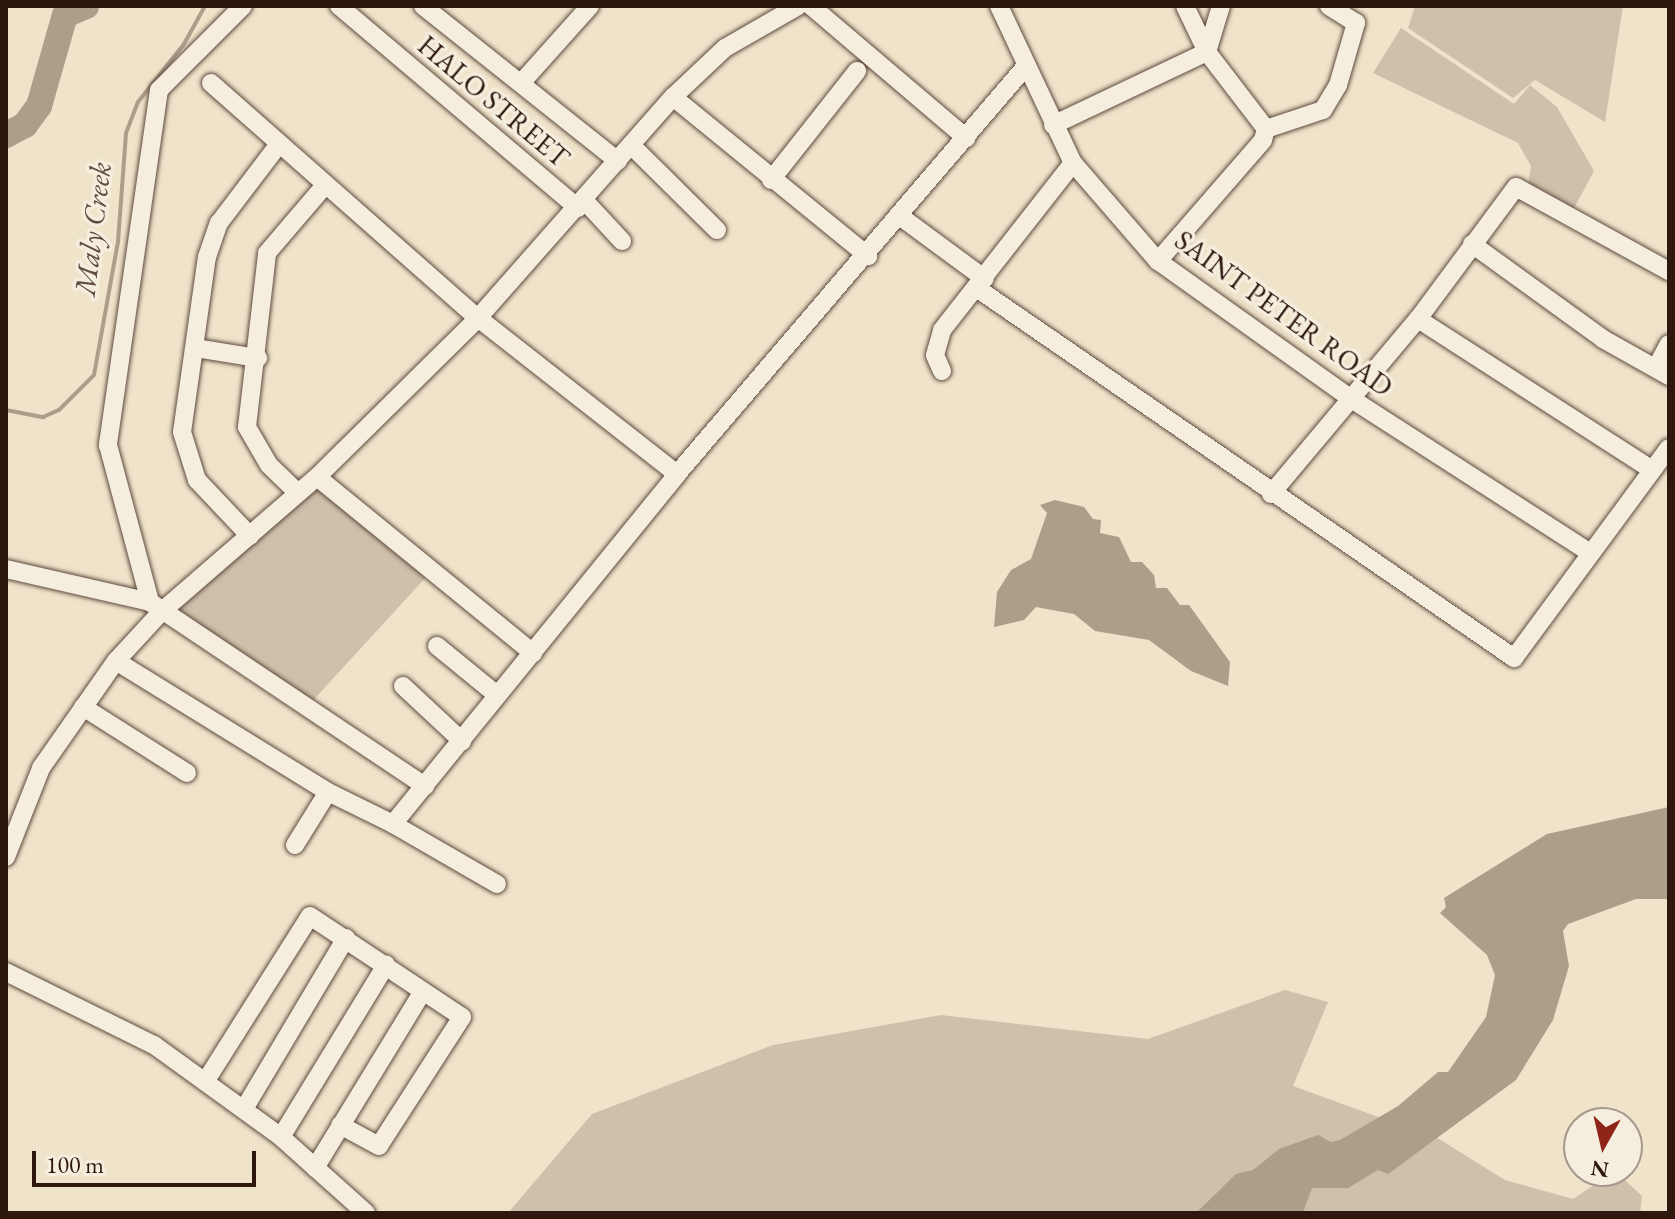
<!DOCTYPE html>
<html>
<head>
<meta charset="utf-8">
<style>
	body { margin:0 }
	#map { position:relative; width:1675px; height:1219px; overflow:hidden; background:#efe3ca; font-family:"EB Garamond",serif }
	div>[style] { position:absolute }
	.green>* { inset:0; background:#cec0aa }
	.water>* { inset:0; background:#ad9e8a }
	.stream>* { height:4px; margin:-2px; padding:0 2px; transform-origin:2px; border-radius:2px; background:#ad9e8a }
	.river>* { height:26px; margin:-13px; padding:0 13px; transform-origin:13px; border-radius:13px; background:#ad9e8a }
	.roads { filter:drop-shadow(0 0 2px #5e4a3e) drop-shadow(0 0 2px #5e4a3e) }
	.minor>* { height:18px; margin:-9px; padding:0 9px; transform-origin:9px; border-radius:9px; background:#f5eddd }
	span { translate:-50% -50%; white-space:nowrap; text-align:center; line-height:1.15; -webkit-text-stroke:7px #f5eddd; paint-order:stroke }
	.street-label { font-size:28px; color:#2d170f }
	.water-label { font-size:30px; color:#604d40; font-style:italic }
	.frame { position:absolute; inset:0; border:8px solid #2d170f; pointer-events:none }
	.north { position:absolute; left:1563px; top:1107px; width:80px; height:80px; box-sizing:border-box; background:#f5eddd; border:2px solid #a5978b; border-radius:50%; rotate:188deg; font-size:22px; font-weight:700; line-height:32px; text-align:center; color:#2d170f }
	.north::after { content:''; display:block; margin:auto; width:28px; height:36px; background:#8f2418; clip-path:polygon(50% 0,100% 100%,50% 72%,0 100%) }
	.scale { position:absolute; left:32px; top:1151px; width:224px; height:36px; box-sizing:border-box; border:4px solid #2d170f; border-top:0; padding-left:10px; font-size:24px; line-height:28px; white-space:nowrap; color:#2d170f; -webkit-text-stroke:6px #f5eddd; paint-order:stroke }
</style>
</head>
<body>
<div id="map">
	<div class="green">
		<i style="clip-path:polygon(1415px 6px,1623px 6px,1605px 122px,1535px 80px,1513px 98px,1408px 28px)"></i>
		<i style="clip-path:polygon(1401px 28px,1514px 104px,1530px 85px,1557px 107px,1594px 171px,1572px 212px,1527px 192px,1531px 166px,1518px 143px,1373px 73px)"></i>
		<i style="clip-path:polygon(319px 485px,428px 575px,306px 708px,166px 621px)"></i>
		<i style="clip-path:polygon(1285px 990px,1328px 1002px,1293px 1086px,1439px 1139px,1505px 1180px,1573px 1199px,1615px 1171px,1642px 1196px,1640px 1213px,508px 1213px,592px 1114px,773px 1045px,941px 1015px,1148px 1039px)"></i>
	</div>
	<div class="water">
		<i style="clip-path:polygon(1055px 500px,1084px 507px,1093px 519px,1101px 520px,1100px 533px,1119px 537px,1131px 562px,1142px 562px,1154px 575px,1156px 588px,1167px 588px,1180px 605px,1189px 605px,1230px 662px,1228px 686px,1191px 671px,1149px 640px,1095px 631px,1074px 614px,1036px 607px,1024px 620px,994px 627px,997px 592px,1011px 570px,1031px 559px,1047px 513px,1040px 505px)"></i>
		<i style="clip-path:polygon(1669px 807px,1669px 899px,1636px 899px,1568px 924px,1563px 931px,1569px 966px,1553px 1020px,1516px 1080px,1388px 1174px,1378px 1170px,1348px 1188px,1312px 1188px,1303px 1213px,1196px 1213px,1236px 1174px,1253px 1170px,1279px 1149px,1318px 1135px,1331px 1142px,1340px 1140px,1398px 1106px,1438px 1072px,1448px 1072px,1486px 1017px,1495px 975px,1487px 955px,1440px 913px,1446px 907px,1444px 898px,1547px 834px)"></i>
	</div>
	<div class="stream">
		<i style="left:6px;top:410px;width:38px;rotate:11deg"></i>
		<i style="left:43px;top:417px;width:17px;rotate:-24deg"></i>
		<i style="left:59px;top:410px;width:49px;rotate:-45deg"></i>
		<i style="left:94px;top:375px;width:135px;rotate:-79.8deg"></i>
		<i style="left:118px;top:242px;width:109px;rotate:-85.8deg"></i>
		<i style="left:126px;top:133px;width:33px;rotate:-69deg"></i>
		<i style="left:138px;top:102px;width:74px;rotate:-51.6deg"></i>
		<i style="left:184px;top:44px;width:43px;rotate:-61.1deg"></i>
	</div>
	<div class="river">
		<i style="left:6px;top:135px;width:21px;rotate:-28deg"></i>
		<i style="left:25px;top:125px;width:24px;rotate:-54deg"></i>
		<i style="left:39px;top:106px;width:95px;rotate:-74.1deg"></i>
		<i style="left:65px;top:15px;width:23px;rotate:-23deg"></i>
	</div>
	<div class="roads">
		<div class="minor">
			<i style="left:243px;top:6px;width:119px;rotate:135deg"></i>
			<i style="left:159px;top:90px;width:359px;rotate:98.2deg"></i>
			<i style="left:108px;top:445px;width:163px;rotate:75deg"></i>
			<i style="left:150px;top:602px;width:331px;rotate:33.8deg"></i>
			<i style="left:339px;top:6px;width:313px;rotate:40.2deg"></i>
			<i style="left:423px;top:6px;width:249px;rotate:38.5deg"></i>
			<i style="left:811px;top:6px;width:204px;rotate:40.4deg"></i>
			<i style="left:999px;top:6px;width:174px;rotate:64.8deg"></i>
			<i style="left:1073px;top:163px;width:130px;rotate:49.1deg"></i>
			<i style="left:1158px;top:261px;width:236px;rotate:35.5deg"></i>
			<i style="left:1350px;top:398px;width:284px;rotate:32.8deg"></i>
			<i style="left:1185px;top:6px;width:51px;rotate:64.4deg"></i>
			<i style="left:1207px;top:52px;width:97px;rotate:52.5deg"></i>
			<i style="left:522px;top:82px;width:102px;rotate:-48.2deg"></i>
			<i style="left:211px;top:83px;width:356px;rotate:41.4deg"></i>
			<i style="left:478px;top:318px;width:253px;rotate:38.1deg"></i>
			<i style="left:673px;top:97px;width:252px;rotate:39.2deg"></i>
			<i style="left:1053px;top:125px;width:170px;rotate:-25.4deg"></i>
			<i style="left:1207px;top:52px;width:48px;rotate:-73.1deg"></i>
			<i style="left:1266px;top:129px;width:60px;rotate:-18.4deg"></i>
			<i style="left:1323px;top:110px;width:29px;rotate:-59deg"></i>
			<i style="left:1338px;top:85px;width:65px;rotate:-73.8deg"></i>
			<i style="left:1356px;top:23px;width:32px;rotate:-148deg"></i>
			<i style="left:631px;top:145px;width:121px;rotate:44.7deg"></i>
			<i style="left:771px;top:180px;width:139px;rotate:-51.7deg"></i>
			<i style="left:584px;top:200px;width:56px;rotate:47.2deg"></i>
			<i style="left:901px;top:217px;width:104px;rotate:36.4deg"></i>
			<i style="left:1472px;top:244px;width:162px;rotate:35.9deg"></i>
			<i style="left:1603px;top:339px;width:76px;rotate:29.3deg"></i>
			<i style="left:1158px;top:261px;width:160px;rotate:-49deg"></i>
			<i style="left:1263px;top:140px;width:11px;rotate:-75deg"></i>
			<i style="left:978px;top:289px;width:651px;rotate:34.54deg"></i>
			<i style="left:1514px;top:658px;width:261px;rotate:-53.6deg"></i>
			<i style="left:1418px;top:319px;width:278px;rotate:32.8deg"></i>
			<i style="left:196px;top:348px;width:63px;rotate:9.2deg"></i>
			<i style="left:1656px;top:368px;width:27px;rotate:-62deg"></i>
			<i style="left:942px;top:371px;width:17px;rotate:-114deg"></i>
			<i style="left:935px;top:355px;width:26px;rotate:-74deg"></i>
			<i style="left:942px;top:330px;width:212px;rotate:-51.9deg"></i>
			<i style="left:317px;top:477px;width:279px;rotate:39.2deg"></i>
			<i style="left:298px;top:493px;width:40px;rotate:-136deg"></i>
			<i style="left:269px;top:465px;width:44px;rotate:-120.1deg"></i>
			<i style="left:247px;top:427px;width:175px;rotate:-83.4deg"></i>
			<i style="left:267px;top:253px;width:89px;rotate:-49.5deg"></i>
			<i style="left:1271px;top:494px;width:229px;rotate:-50deg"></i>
			<i style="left:1418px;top:319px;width:164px;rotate:-53.4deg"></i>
			<i style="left:1516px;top:187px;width:175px;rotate:28.8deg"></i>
			<i style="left:250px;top:536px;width:77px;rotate:-133.4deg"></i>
			<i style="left:197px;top:480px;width:50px;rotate:-107.4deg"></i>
			<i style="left:182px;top:432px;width:177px;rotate:-81.9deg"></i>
			<i style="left:207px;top:257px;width:36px;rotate:-71deg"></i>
			<i style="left:219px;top:223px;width:99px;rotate:-52.8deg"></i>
			<i style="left:6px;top:569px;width:148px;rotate:12.9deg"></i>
			<i style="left:437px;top:646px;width:77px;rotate:39.2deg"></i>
			<i style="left:116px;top:661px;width:249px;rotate:31.7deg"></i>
			<i style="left:328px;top:792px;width:72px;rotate:26.2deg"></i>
			<i style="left:393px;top:824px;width:451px;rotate:-50.9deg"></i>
			<i style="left:677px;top:474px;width:537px;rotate:-49.46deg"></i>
			<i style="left:403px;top:686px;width:81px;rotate:43deg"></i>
			<i style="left:83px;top:707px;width:123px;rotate:32.4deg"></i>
			<i style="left:393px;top:824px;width:120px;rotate:30deg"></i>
			<i style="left:295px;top:845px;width:62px;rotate:-58.1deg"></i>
			<i style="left:6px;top:857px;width:96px;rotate:-68.5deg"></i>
			<i style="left:41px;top:768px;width:131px;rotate:-55deg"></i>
			<i style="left:116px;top:661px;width:67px;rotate:-47.4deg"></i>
			<i style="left:161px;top:612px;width:206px;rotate:-40.9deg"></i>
			<i style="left:317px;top:477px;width:226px;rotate:-44.6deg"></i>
			<i style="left:478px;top:318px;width:295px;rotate:-48.6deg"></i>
			<i style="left:673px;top:97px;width:71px;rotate:-43.3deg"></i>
			<i style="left:725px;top:48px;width:84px;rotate:-29.9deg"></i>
			<i style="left:6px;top:972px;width:165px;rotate:26.3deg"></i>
			<i style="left:154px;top:1045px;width:157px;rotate:35.9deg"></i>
			<i style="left:281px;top:1137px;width:114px;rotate:41.8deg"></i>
			<i style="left:205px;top:1082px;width:196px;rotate:-57.7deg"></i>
			<i style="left:310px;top:916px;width:182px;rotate:33.6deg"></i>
			<i style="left:462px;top:1017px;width:153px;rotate:122.8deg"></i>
			<i style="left:379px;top:1146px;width:44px;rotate:-151.7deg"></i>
			<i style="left:244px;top:1109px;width:199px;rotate:-59.2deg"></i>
			<i style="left:281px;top:1137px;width:202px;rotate:-58.6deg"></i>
			<i style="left:315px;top:1168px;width:207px;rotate:-58.6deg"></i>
		</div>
	</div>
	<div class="street-label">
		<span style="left:494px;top:101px;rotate:40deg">HALO STREET</span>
		<span style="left:1284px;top:313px;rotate:36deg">SAINT PETER ROAD</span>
	</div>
	<div class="water-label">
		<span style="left:93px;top:229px;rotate:-83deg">Maly Creek</span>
	</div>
	<div class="frame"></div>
	<div class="north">N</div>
	<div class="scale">100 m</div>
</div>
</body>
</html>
